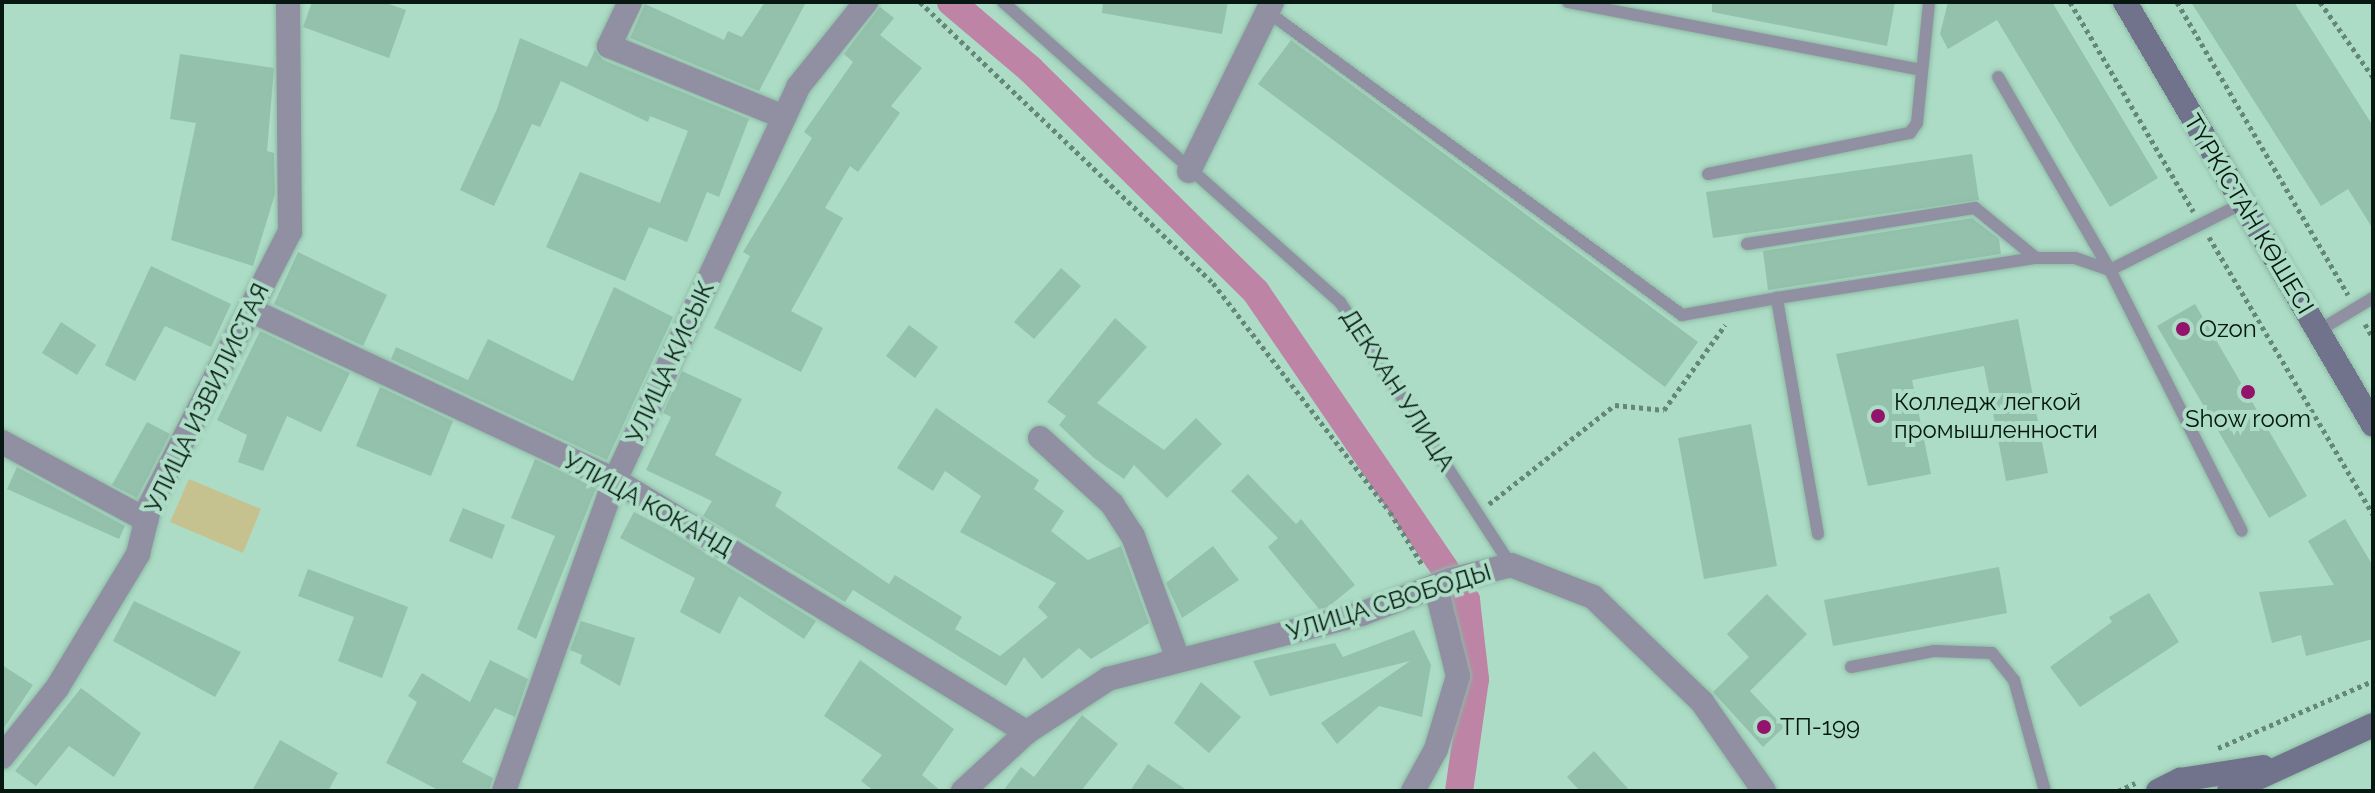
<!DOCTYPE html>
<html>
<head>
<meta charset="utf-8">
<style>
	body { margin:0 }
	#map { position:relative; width:2375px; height:793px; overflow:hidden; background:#acdcc5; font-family:Raleway,sans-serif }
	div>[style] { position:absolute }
	.green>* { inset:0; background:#c6c290 }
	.canal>* { height:28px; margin:-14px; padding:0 14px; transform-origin:14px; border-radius:14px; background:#bd84a5 }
	.building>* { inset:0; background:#93c1ab }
	.path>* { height:5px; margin-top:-2.5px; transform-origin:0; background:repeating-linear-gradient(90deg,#648777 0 4px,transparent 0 8px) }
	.roads { filter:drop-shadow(0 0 2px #8eb9a5) drop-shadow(0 0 2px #8eb9a5) }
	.lane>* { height:12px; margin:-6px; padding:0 6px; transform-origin:6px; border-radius:6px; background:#9090a2 }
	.street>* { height:24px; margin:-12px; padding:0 12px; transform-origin:12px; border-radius:12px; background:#9090a2 }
	.secondary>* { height:24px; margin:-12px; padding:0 12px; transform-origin:12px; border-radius:12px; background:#71728c }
	.dots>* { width:22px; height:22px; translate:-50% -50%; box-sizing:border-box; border:4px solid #acdcc5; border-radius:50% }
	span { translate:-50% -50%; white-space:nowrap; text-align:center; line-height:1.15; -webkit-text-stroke:8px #acdcc5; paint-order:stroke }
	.street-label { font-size:24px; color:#061811 }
	.poi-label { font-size:24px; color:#061811 }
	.left { translate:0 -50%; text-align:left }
	.frame { position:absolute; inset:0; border:4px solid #061811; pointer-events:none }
</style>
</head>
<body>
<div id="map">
	<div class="green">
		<i style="clip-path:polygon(189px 479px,261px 509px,243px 553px,170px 522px)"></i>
	</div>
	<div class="canal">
		<i style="left:951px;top:2px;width:104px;rotate:40.3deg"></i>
		<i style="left:1030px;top:69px;width:317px;rotate:44.6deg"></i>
		<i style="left:1256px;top:292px;width:373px;rotate:55.7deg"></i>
		<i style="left:1466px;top:600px;width:80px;rotate:83.5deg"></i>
		<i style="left:1475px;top:679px;width:113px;rotate:98.1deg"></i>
	</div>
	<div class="building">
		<i style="clip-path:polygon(312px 2px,383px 2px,406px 10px,389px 58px,303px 27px)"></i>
		<i style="clip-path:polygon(765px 2px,806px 2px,759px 91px,630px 38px,645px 4px,724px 40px,728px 31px,742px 37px)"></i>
		<i style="clip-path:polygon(1103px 2px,1228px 2px,1222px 34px,1102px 13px)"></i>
		<i style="clip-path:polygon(1712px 2px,1895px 2px,1887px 46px,1712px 12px)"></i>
		<i style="clip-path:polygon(1948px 2px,2052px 2px,2158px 178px,2110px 207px,1997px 20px,1948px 49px,1940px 34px)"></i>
		<i style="clip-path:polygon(2191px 2px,2294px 2px,2373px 126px,2373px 229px,2348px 189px,2321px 206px)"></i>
		<i style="clip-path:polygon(880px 7px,894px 18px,880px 35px,922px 68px,891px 106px,900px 113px,858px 172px,850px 166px,825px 208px,843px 218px,791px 311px,823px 328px,801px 372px,714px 328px,750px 256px,743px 252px,812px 138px,804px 132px,853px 62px,844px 54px)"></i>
		<i style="clip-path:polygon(520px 38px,587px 67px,595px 50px,603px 60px,749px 119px,719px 197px,707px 192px,687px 242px,649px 227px,625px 281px,546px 247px,580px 172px,660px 203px,688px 131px,650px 116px,648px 122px,561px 81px,540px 127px,532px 124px,494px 206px,460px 190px,497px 109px)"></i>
		<i style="clip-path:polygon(1291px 40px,1698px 342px,1665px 387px,1258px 84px)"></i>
		<i style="clip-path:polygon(180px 54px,274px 68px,267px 151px,274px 153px,275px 194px,253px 266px,171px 240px,196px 123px,170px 119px)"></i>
		<i style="clip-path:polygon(1972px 154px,1979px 200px,1713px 238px,1706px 192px)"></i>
		<i style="clip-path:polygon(1972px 218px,1999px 239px,2001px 254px,1768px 290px,1763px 251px)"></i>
		<i style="clip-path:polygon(298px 252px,387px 295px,363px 346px,274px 304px)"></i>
		<i style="clip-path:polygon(151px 266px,231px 304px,211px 347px,165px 326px,135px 381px,105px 365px)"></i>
		<i style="clip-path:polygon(1061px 268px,1081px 286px,1034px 339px,1014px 322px)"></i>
		<i style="clip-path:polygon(614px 287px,673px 317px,607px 460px,391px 359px,396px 347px,468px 380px,488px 339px,573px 381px)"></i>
		<i style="clip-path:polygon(2195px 304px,2307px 496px,2269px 518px,2157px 326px)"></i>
		<i style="clip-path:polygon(1115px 318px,1147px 347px,1097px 403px,1164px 450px,1196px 418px,1222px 444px,1167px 498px,1134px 465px,1124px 479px,1094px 458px,1059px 425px,1066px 416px,1047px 402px)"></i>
		<i style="clip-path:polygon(2018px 319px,2048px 473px,2006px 481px,1984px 366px,1912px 380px,1931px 474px,1868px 486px,1836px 354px)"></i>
		<i style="clip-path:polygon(61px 322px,96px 345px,77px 375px,42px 353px)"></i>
		<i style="clip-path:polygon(909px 325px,938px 347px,915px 378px,886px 356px)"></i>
		<i style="clip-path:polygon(260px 331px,350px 373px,321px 432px,287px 416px,263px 471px,238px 462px,247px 435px,217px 420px)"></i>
		<i style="clip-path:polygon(682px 371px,742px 399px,715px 455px,782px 492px,775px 506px,889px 584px,895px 575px,962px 617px,955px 629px,1000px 656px,1048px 617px,1038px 607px,1056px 583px,960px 532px,981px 496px,945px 471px,933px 491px,897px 468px,936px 408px,1039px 480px,1034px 489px,1064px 511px,1051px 531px,1088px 560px,1121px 546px,1149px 623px,1091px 659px,1079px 648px,1042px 679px,1024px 657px,1006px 686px,853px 590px,845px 602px,703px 516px,712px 501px,646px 470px,671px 417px,663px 413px)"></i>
		<i style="clip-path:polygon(380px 387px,453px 421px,431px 476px,356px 446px)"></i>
		<i style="clip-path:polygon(147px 422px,170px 434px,137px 498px,112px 485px)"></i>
		<i style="clip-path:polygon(1751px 424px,1777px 566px,1704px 579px,1678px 438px)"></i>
		<i style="clip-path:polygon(535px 459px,596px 488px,536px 639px,517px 629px,555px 536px,511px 518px)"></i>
		<i style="clip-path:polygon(17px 467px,125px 526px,119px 539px,7px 489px)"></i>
		<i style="clip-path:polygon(1248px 474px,1296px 524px,1301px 519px,1355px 585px,1328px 607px,1319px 609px,1268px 547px,1278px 538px,1231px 491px)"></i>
		<i style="clip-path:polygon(463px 508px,505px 525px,492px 559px,449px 541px)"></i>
		<i style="clip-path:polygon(634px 512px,668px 530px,816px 621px,804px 639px,739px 596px,720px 634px,680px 612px,695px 578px,620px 538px)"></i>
		<i style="clip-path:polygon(2345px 519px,2373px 566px,2373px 639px,2306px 656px,2301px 635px,2272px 643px,2259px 592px,2334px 585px,2308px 541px)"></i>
		<i style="clip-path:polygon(1213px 546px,1239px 580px,1182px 618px,1166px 583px)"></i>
		<i style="clip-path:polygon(1999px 567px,2007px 613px,1833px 646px,1824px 600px)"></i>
		<i style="clip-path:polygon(308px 569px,408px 607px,382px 678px,338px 661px,354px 617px,298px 596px)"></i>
		<i style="clip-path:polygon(2149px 593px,2179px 642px,2080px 707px,2050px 667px,2112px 622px,2109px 617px)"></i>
		<i style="clip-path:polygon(1767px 594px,1807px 634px,1750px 691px,1784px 727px,1763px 747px,1713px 692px,1749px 657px,1727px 634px)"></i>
		<i style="clip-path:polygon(134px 601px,241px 652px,215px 697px,113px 641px)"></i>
		<i style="clip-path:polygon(581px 621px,635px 638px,620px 686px,580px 663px,582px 655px,570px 650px)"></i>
		<i style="clip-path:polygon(1414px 630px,1431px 665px,1422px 717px,1379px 706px,1337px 744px,1321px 723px,1410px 661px,1270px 696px,1253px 661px,1335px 643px,1343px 657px)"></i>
		<i style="clip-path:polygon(490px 660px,528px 679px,515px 717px,495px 708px,462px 762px,493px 778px,489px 791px,440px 791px,386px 763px,417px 702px,408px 696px,422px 673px,470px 702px)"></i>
		<i style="clip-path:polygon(860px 660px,954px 729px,922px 775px,941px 791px,874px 791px,861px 781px,882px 755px,824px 716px)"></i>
		<i style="clip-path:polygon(2px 665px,33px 685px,2px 731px)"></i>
		<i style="clip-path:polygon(1201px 682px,1241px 717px,1209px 753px,1174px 723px)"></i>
		<i style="clip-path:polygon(81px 688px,141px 733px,114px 777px,69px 746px,36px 786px,15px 771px)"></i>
		<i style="clip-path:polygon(1082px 715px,1118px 744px,1081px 791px,1003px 791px,1021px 767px,1034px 777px)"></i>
		<i style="clip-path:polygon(280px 740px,338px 773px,328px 791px,252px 791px)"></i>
		<i style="clip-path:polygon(1594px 751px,1630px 791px,1580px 791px,1567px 777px)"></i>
		<i style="clip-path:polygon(1148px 764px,1188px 791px,1130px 791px)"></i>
	</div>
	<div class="path">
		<i style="left:920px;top:2px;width:406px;rotate:43.8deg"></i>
		<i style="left:1213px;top:283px;width:289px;rotate:52.3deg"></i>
		<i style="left:1390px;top:512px;width:63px;rotate:58.6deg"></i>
		<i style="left:2070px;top:2px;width:243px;rotate:59.5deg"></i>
		<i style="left:2177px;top:2px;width:339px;rotate:59.7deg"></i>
		<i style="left:2320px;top:2px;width:92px;rotate:54.8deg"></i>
		<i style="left:2209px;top:237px;width:322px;rotate:59.4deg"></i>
		<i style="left:2365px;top:324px;width:16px;rotate:60deg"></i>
		<i style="left:1489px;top:504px;width:160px;rotate:-38.2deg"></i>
		<i style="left:1615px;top:405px;width:49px;rotate:5.8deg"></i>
		<i style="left:1664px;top:410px;width:105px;rotate:-54.3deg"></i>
		<i style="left:2218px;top:748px;width:169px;rotate:-23.4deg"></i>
		<i style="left:2118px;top:791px;width:19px;rotate:-25deg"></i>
	</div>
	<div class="roads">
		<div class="lane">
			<i style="left:1003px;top:2px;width:451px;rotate:41.7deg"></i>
			<i style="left:1340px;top:302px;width:314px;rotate:57deg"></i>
			<i style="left:1568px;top:2px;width:360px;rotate:10.9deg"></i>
			<i style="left:1268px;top:12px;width:513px;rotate:36.2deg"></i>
			<i style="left:1682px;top:315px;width:97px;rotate:-10.1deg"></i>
			<i style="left:1708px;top:174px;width:206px;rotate:-11.5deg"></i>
			<i style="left:1910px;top:133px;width:12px;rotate:-55deg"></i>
			<i style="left:1917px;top:123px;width:122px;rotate:-84.3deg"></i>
			<i style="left:2241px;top:204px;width:147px;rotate:153.3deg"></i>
			<i style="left:2110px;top:270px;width:292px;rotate:63.2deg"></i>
			<i style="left:1747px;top:244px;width:231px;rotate:-9deg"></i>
			<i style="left:1975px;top:208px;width:79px;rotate:39.3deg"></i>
			<i style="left:2318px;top:331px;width:64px;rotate:-31deg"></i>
			<i style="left:1818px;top:534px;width:240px;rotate:-99.9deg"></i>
			<i style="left:1777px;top:298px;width:262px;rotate:-8.8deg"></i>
			<i style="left:2036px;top:258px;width:39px"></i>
			<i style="left:2075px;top:258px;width:37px;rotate:19deg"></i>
			<i style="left:2110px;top:270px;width:223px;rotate:-120.1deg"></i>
			<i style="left:1851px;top:667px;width:85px;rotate:-10.9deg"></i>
			<i style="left:1934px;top:651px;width:58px;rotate:2deg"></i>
			<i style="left:1992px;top:653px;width:35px;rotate:51deg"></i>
			<i style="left:2014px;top:680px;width:115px;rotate:74.4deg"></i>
		</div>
		<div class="street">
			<i style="left:630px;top:2px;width:49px;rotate:115.5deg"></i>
			<i style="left:609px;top:46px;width:189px;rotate:22.1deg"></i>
			<i style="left:1189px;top:171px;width:188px;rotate:-63.8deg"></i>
			<i style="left:250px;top:310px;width:403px;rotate:25deg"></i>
			<i style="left:615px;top:480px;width:483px;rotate:31.5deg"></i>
			<i style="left:1040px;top:438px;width:98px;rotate:42.5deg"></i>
			<i style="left:1112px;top:504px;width:38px;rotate:57deg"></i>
			<i style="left:1133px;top:536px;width:131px;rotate:69.9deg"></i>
			<i style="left:1178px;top:659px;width:15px;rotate:160deg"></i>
			<i style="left:2px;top:442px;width:164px;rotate:28.4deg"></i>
			<i style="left:2px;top:757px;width:88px;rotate:-51.4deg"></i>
			<i style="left:57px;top:688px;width:157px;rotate:-58.8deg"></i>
			<i style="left:138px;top:554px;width:50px;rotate:-76.2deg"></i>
			<i style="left:150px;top:505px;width:307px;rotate:-62.9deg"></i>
			<i style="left:290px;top:232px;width:230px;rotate:-90.5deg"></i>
			<i style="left:504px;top:791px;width:330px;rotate:-70.4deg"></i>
			<i style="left:615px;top:480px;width:434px;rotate:-65deg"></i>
			<i style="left:798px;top:87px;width:109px;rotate:-51.3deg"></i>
			<i style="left:963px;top:791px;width:87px;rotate:-42.7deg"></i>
			<i style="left:1027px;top:732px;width:97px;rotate:-33.2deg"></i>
			<i style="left:1108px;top:679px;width:261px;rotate:-14.4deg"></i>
			<i style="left:1361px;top:614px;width:96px;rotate:-20.7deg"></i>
			<i style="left:1451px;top:580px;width:62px;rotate:-14deg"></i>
			<i style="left:1511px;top:565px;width:88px;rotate:21.3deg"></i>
			<i style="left:1593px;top:597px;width:151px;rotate:43.9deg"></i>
			<i style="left:1702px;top:702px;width:108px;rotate:55.1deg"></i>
			<i style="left:1413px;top:791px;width:48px;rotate:-61.3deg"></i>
			<i style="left:1436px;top:749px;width:76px;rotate:-73.2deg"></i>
			<i style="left:1458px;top:676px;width:91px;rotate:-104deg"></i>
		</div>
		<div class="secondary">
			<i style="left:2125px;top:2px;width:490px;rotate:59.6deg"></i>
			<i style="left:2158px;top:791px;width:25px;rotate:-27deg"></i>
			<i style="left:2180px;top:780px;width:84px;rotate:-8.9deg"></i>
			<i style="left:2229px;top:791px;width:158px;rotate:-24.6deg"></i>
		</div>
	</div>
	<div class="dots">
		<i style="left:2183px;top:329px;background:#93136d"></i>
		<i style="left:2248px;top:392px;background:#93136d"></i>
		<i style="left:1878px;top:416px;background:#93136d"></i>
		<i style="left:1764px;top:727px;background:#93136d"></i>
	</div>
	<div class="street-label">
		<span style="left:2249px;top:214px;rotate:59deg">ТҮРКІСТАН КӨШЕСІ</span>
		<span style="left:670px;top:362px;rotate:-65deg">УЛИЦА КИСЫК</span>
		<span style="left:1398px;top:390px;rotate:57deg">ДЕКХАН УЛИЦА</span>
		<span style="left:207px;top:398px;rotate:-64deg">УЛИЦА ИЗВИЛИСТАЯ</span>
		<span style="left:648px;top:504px;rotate:29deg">УЛИЦА КОКАНД</span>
		<span style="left:1389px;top:602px;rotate:-17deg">УЛИЦА СВОБОДЫ</span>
	</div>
	<div class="poi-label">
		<span class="left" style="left:2199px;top:329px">Ozon</span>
		<span class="left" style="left:1894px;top:416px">Колледж легкой<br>промышленности</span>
		<span style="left:2248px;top:419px">Show room</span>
		<span class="left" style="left:1780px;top:727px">ТП-199</span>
	</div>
	<div class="frame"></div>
</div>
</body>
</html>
